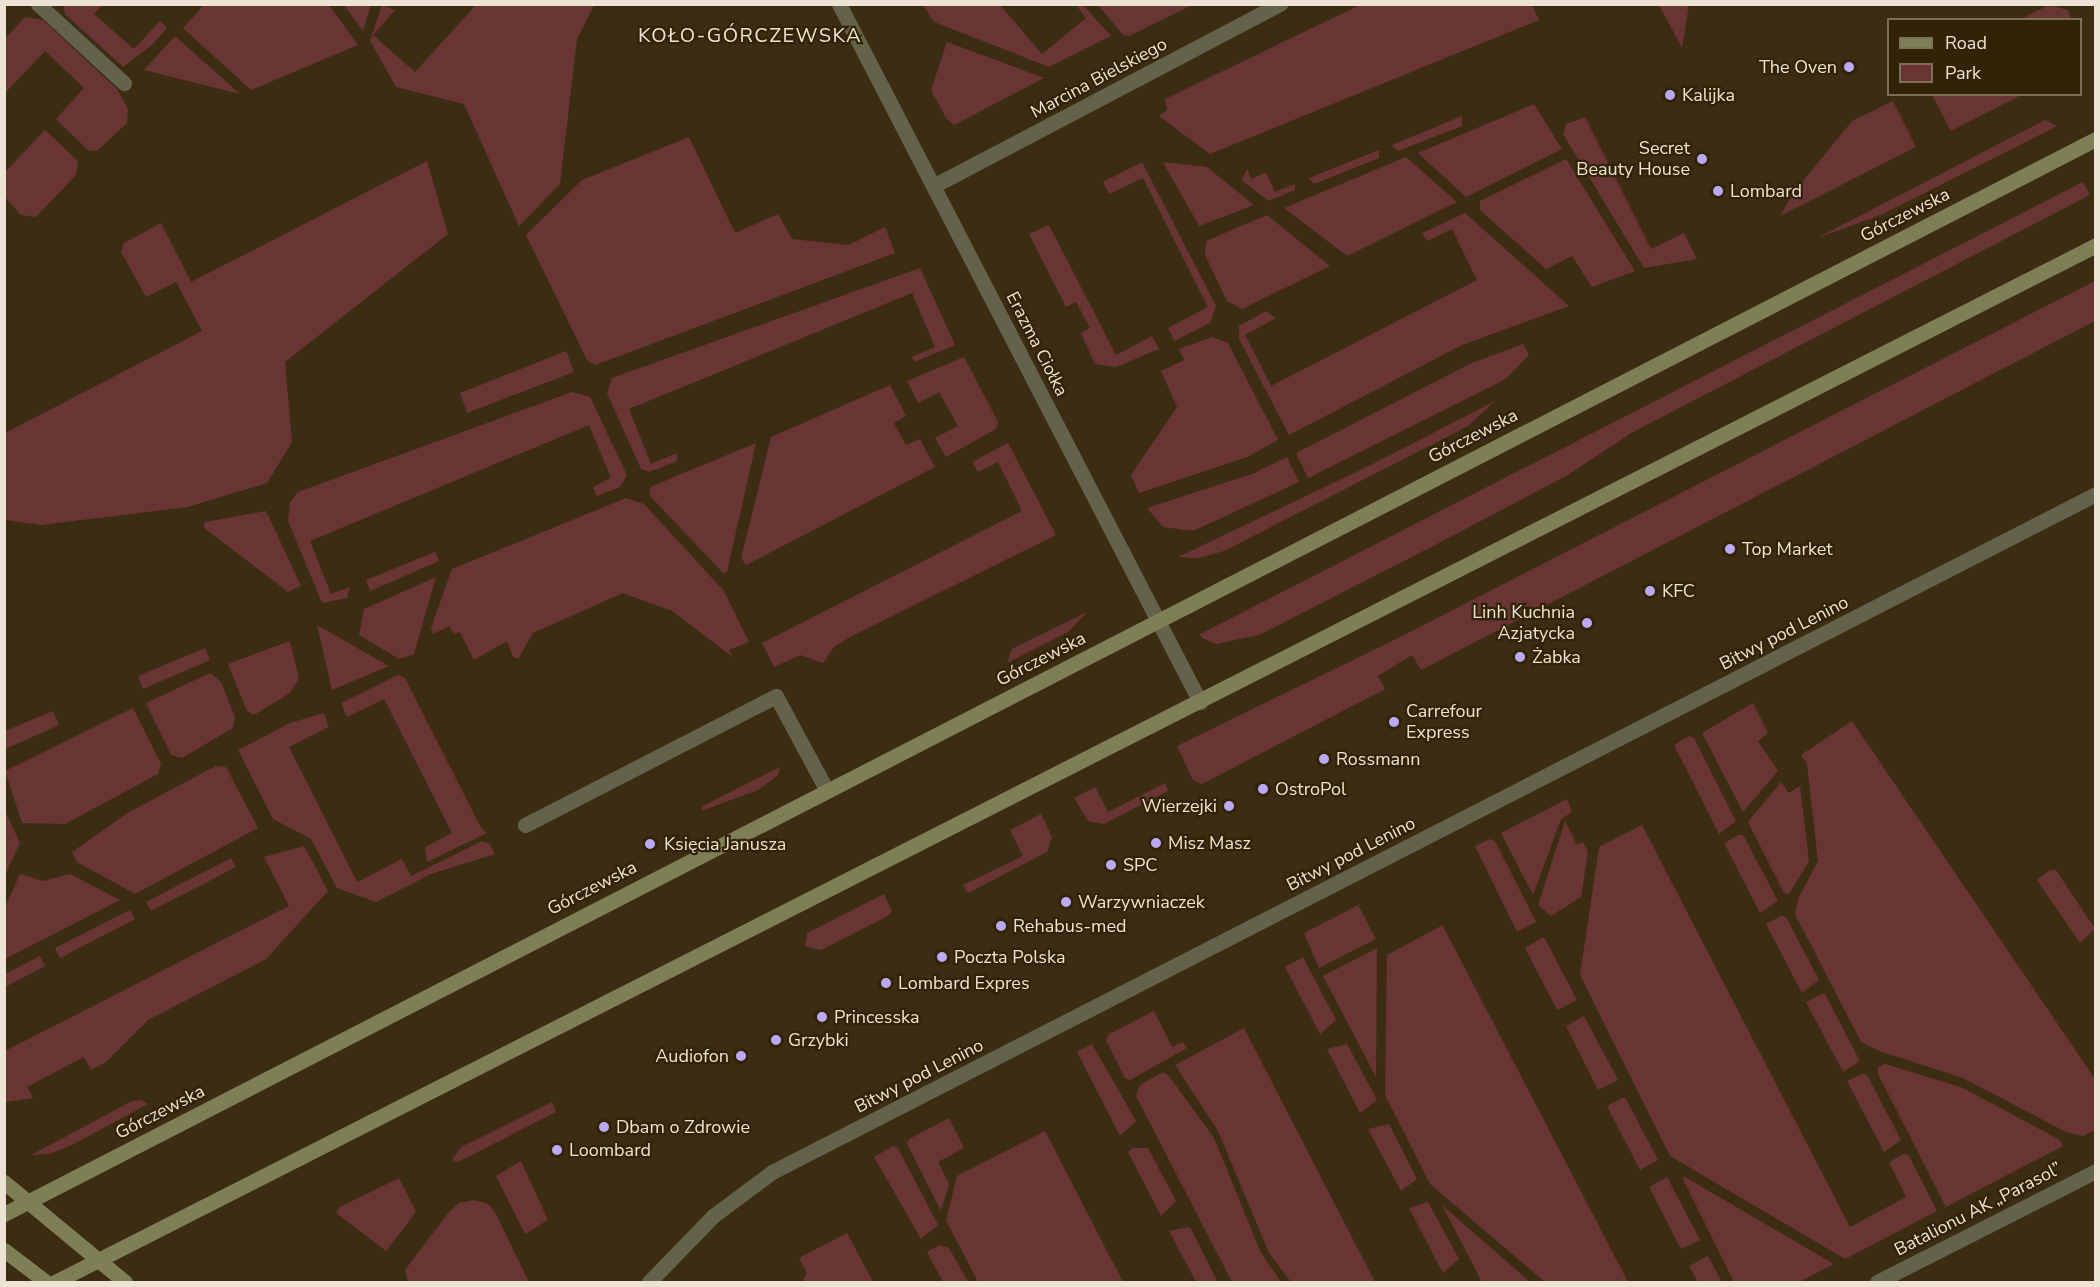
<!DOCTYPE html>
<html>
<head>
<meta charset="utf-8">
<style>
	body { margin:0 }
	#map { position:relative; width:2100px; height:1287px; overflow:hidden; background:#3c2d12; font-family:"Nunito Sans",sans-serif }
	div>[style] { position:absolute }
	.green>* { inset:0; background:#693434 }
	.lane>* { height:15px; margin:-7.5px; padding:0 7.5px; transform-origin:7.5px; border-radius:7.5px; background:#62634a }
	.street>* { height:15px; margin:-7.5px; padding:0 7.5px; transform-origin:7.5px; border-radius:7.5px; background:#62634a }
	.secondary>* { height:15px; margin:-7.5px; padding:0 7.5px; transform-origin:7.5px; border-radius:7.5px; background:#7f7f57 }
	.dots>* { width:16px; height:16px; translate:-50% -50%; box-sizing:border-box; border:3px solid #322307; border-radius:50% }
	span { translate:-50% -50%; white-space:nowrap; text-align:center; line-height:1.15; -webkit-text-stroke:4.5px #322307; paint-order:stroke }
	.poi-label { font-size:18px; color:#ede3d4 }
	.right { translate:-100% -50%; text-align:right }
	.left { translate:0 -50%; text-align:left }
	.street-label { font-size:18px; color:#ede3d4 }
	.neighbourhood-label { font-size:20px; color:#ede3d4; letter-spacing:1.5px }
	.frame { position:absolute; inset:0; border:6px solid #ede3d4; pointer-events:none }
	.legend { position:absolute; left:1887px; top:18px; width:195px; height:78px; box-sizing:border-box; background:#322307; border:2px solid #7d7059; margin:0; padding:8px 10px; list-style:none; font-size:18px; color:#ede3d4 }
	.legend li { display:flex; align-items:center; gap:12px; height:30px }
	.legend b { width:30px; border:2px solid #7d7059 }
</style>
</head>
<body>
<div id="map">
	<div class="green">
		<i style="clip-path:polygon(1362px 4px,1532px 5px,1539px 20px,1210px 154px,1159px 116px,1167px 110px,1165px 99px)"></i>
		<i style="clip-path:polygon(63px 5px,102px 5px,94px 14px,134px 49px,160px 21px,167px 28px,152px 45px,123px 67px,65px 14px)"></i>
		<i style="clip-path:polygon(204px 5px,329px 5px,358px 45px,251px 90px,183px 28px)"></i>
		<i style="clip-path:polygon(344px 5px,371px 5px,363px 31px)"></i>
		<i style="clip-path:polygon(382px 5px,395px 10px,373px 35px,415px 72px,476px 5px,594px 5px,577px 39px,560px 184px,519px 226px,464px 104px,396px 87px,370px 41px)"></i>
		<i style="clip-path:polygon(923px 5px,1000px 5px,1042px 54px,1086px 18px,1076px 5px,1083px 5px,1111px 36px,1049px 67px,934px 22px)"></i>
		<i style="clip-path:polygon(1098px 5px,1192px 5px,1129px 36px,1123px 35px)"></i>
		<i style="clip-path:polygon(1659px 5px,1689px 5px,1682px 48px)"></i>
		<i style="clip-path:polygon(2049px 5px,2068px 10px,2071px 19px,2021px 19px)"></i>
		<i style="clip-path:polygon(25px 17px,43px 20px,117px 89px,128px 109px,127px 123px,98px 150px,89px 151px,56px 119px,84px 88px,45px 51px,5px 93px,5px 39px)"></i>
		<i style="clip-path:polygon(175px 36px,240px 94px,144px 70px)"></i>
		<i style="clip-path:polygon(947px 42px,1044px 78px,954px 125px,946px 118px,931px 90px)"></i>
		<i style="clip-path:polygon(1932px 95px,2021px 95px,1951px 131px)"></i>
		<i style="clip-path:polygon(1893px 101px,1916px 147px,1780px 216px,1794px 192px,1852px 121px)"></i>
		<i style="clip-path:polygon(1534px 104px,1562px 149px,1466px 197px,1418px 153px)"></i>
		<i style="clip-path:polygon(1462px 116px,1462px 126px,1398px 151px,1392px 145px)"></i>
		<i style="clip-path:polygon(1585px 117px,1651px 249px,1684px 233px,1697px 259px,1644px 268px,1563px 134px,1566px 124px)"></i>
		<i style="clip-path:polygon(2045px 120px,2057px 126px,1881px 215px,1817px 238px)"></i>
		<i style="clip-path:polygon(45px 130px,78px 161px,76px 175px,36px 217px,21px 215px,5px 197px,5px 172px)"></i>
		<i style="clip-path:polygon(689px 137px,735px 233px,778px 214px,792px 239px,849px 245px,885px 227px,895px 253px,595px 365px,587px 360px,526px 235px,582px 180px)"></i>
		<i style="clip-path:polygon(1379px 150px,1379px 158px,1314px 184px,1309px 178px)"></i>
		<i style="clip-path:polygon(1406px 157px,1457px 202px,1347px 256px,1284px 208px)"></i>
		<i style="clip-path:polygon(1566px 159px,1635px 271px,1592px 287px,1572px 256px,1546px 269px,1480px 210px,1480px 201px)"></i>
		<i style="clip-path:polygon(427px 161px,448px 234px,285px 362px,292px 442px,267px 483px,188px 507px,41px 525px,5px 520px,5px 433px,202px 331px,176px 282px,146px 297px,121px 252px,124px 243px,161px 223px,191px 282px)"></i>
		<i style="clip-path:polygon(1142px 162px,1216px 306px,1210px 323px,1174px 341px,1168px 328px,1208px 307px,1143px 178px,1109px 194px,1103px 182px)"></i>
		<i style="clip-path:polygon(1163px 162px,1207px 167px,1254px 205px,1199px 226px)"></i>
		<i style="clip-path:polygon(1247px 168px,1251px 179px,1266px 172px,1275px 192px,1295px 184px,1295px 190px,1269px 201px,1242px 181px)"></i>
		<i style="clip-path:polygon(2083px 182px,2090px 195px,1633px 432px,1566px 476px,1439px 543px,1259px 635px,1216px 644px,1202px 638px,1200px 634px)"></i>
		<i style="clip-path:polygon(1465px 213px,1569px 306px,1462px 345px,1289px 435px,1239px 339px,1239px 326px,1266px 311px,1276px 318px,1245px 335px,1271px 386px,1477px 280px,1452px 229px,1427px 241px,1422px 233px)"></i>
		<i style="clip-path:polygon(1267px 215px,1330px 266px,1242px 309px,1227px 301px,1205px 255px,1206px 241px)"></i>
		<i style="clip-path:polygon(1049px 225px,1116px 355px,1152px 336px,1159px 349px,1116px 367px,1095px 364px,1081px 333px,1090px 328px,1076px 302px,1066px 307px,1029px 234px)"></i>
		<i style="clip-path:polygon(920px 268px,955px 345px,914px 362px,912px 357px,935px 347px,912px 293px,629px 409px,651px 464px,677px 453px,677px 461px,649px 472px,641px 469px,607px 393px,612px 378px)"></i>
		<i style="clip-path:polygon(2095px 281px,2095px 321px,1421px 670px,1412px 655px,1378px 676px,1385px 689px,1202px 784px,1193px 780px,1177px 746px,1398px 638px)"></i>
		<i style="clip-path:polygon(1212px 337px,1228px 343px,1278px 440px,1247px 457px,1139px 493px,1131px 475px,1177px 407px,1161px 371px,1184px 360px,1179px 349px)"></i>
		<i style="clip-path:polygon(1523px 344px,1529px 355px,1506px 379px,1308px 478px,1296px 453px,1472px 363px)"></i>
		<i style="clip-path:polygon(566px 351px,574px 372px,467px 413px,460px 393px)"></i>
		<i style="clip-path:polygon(964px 357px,998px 422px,996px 429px,946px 457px,935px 438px,958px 426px,939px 392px,918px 403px,907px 381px)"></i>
		<i style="clip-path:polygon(890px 385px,906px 416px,894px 423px,906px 445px,920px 439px,935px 467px,746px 565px,741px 558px,771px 437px)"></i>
		<i style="clip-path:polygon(572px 392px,590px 397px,627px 475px,620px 487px,597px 496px,593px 487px,611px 478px,589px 425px,310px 541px,331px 594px,350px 587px,347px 598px,322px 603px,288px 521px,290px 502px,298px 492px)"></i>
		<i style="clip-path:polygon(1495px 401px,1468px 426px,1224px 551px,1199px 558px,1178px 557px,1375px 463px)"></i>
		<i style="clip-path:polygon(756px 443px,727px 572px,723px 573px,650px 496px,650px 487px)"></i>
		<i style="clip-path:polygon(1008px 443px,1056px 535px,850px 637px,834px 647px,823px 663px,800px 655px,774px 667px,762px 643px,1022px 511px,998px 462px,978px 472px,972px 462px)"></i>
		<i style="clip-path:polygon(1287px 457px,1299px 482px,1193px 531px,1163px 527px,1147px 508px,1252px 474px)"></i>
		<i style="clip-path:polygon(626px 498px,644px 504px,724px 591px,749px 642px,729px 650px,734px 658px,672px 611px,623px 593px,533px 633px,518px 659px,513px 657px,507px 641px,474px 660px,460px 632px,454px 634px,449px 626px,433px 634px,431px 628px,452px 569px)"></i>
		<i style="clip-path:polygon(266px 511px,301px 586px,288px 592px,204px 528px,205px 522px)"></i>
		<i style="clip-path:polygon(435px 552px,439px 561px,370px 591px,366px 580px)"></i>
		<i style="clip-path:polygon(436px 577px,414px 654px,399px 659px,359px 635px,364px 609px)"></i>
		<i style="clip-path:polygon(1087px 612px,1068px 632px,1007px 663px,1012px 649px)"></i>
		<i style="clip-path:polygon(317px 625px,389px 666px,332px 690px)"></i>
		<i style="clip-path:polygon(290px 641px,299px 678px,290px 693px,254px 715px,247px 711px,228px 664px)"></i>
		<i style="clip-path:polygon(205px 648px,210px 660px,143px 689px,138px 676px)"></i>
		<i style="clip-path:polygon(210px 673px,221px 682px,235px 717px,233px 728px,182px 758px,171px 755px,146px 703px)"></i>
		<i style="clip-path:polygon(398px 675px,405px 678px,480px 826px,487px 833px,427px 862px,425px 847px,452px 833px,384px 699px,347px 717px,341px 703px)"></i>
		<i style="clip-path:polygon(1753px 703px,1768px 733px,1758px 741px,1778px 771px,1743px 812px,1702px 733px)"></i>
		<i style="clip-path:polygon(133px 708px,161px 764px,158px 774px,65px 824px,22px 823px,5px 771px)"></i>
		<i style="clip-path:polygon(53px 711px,59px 725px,5px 749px,5px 731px)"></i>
		<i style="clip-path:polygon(324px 713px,329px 727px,289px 747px,357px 882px,402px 859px,411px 876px,482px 841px,490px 844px,495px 854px,431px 874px,376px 902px,337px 888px,311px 839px,273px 819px,238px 750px,290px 723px)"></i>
		<i style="clip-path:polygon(1852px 721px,2095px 1079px,2095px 1130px,2083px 1136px,2066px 1132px,1963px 1078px,1879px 1051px,1861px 1042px,1795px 914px,1798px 899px,1818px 861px,1807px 764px,1801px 755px)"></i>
		<i style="clip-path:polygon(1689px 736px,1694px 738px,1736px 821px,1719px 834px,1674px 745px)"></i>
		<i style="clip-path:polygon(216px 766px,226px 767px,258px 828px,135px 894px,77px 862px,72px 852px,129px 812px)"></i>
		<i style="clip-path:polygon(780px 767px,778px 775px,758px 790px,701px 811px,703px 806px)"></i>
		<i style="clip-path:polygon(1781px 782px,1789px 793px,1800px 786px,1809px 861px,1789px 894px,1784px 893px,1748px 822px)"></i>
		<i style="clip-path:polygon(1165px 783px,1168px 791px,1104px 824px,1088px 821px,1074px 798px,1095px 787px,1108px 812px)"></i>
		<i style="clip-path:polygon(1567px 799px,1572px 812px,1561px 819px,1533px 895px,1501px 833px)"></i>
		<i style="clip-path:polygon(4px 809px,20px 843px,5px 875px,4px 875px)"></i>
		<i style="clip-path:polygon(1041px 814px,1052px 837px,1047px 852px,968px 893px,963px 885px,1023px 856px,1010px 830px)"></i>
		<i style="clip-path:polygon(1565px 821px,1577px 845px,1583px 842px,1588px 852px,1581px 897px,1551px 916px,1538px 905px)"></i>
		<i style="clip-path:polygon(1642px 825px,1850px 1227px,1906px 1197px,1889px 1162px,1904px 1154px,1909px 1156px,1937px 1211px,1845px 1259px,1670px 1156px,1580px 975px,1599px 847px)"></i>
		<i style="clip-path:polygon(1738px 835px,1743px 835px,1778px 901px,1760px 913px,1724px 843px)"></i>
		<i style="clip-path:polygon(1490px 839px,1495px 841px,1536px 922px,1517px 932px,1475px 846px)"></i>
		<i style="clip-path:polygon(304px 846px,328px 891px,266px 959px,148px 1020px,105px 1063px,91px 1070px,84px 1057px,27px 1087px,33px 1098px,5px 1102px,5px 1051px,289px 906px,264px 857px)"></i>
		<i style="clip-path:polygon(231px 858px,236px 867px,151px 911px,146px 902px)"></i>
		<i style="clip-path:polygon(2050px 870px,2056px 870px,2095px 929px,2080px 943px,2037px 880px)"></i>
		<i style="clip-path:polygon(20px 874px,43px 881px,70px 874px,120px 900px,5px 959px,5px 907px)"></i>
		<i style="clip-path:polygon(884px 894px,892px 911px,888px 916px,821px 950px,805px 946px,807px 933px)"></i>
		<i style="clip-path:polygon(1358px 905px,1376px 939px,1319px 968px,1304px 933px)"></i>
		<i style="clip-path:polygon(130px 910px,135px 919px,60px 958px,55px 948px)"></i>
		<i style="clip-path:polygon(1781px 916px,1786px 917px,1819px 980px,1802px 993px,1766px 924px)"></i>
		<i style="clip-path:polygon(1443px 925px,1443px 926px,1628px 1282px,1545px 1282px,1430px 1184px,1385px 1095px,1387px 955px)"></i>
		<i style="clip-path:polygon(1544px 937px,1577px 1000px,1557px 1010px,1525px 948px)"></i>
		<i style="clip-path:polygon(1377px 948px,1376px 1077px,1323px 976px)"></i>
		<i style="clip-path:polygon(40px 956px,45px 966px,5px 987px,5px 974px)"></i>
		<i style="clip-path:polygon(1303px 957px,1336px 1020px,1320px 1034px,1285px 967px)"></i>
		<i style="clip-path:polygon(1821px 994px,1825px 994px,1860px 1061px,1843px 1072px,1806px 1002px)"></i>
		<i style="clip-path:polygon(1154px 1011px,1172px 1047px,1183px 1042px,1187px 1048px,1130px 1080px,1125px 1078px,1106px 1040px,1109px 1034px)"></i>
		<i style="clip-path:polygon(1584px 1016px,1618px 1080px,1598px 1090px,1566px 1026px)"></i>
		<i style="clip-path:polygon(1244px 1028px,1375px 1282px,1291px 1282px,1269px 1253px,1218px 1131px,1175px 1065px)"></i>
		<i style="clip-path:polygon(1092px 1044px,1136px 1121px,1120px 1136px,1077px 1052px)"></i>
		<i style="clip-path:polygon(1347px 1044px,1377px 1100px,1360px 1113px,1327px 1049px)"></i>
		<i style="clip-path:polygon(1885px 1064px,1961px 1087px,2060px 1140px,2063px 1146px,1946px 1207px,1878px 1074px,1878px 1067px)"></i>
		<i style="clip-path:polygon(1163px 1072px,1169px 1076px,1214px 1138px,1261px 1253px,1281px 1282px,1232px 1282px,1136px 1096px,1140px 1085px)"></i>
		<i style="clip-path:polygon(1862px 1074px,1867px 1075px,1901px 1140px,1884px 1152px,1847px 1081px)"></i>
		<i style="clip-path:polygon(1625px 1097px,1658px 1160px,1640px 1170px,1607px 1106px)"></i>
		<i style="clip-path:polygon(141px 1100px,148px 1104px,72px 1145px,49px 1154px,31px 1155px,132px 1101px)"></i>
		<i style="clip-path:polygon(552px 1102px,556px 1112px,458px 1162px,452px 1160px,461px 1147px)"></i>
		<i style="clip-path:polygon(949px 1118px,964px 1148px,938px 1162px,949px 1184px,941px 1211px,907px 1144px,909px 1139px)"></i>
		<i style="clip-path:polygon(1389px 1124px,1417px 1179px,1401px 1191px,1368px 1129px)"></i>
		<i style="clip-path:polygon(1045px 1131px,1123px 1282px,978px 1282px,946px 1220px,957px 1176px)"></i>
		<i style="clip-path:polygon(893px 1146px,898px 1148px,938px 1225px,921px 1239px,874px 1157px)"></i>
		<i style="clip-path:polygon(1133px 1148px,1148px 1148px,1176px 1201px,1161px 1216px,1128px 1152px)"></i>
		<i style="clip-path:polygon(521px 1161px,548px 1220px,525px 1234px,496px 1176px)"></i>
		<i style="clip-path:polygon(1667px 1177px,1700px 1240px,1681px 1249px,1649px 1187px)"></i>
		<i style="clip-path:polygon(1682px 1177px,1685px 1177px,1834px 1264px,1799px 1282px,1734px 1282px)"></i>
		<i style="clip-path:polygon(399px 1178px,416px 1212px,386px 1251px,336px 1213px,340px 1207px)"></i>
		<i style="clip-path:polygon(474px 1200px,488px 1204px,495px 1212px,529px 1282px,408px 1282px,405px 1270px,449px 1212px,459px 1203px)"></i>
		<i style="clip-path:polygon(1428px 1202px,1459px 1259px,1443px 1273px,1409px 1208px)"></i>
		<i style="clip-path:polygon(1442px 1205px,1530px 1282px,1482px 1282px)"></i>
		<i style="clip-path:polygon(1190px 1227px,1217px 1281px,1216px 1282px,1196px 1282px,1169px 1231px)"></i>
		<i style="clip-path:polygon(847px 1233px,873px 1282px,802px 1282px,807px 1273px,799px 1258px)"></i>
		<i style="clip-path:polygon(940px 1245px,949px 1248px,968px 1282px,943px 1282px,927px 1252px)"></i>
		<i style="clip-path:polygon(1708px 1256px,1722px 1282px,1698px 1282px,1689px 1266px)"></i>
	</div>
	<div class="lane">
		<i style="left:38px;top:4px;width:117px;rotate:42.6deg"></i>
		<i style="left:525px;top:825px;width:282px;rotate:-27.2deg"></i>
		<i style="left:776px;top:696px;width:106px;rotate:61.7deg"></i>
	</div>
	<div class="street">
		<i style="left:839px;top:4px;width:786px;rotate:62.65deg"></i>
		<i style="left:935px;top:185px;width:390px;rotate:-27.7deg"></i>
		<i style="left:649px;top:1282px;width:92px;rotate:-45.9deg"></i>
		<i style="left:713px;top:1216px;width:74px;rotate:-36.7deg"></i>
		<i style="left:772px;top:1172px;width:1488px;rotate:-27.12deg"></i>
		<i style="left:1877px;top:1282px;width:246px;rotate:-26.9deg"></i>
	</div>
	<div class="secondary">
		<i style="left:4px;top:1182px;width:157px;rotate:39.6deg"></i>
		<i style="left:4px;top:1214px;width:2352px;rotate:-27.2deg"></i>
		<i style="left:4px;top:1250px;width:53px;rotate:37.3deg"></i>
		<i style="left:55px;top:1282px;width:2289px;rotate:-26.93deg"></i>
	</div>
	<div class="dots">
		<i style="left:1849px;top:67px;background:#baaaf6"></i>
		<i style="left:1670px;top:95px;background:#baaaf6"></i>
		<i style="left:1702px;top:159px;background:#baaaf6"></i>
		<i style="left:1718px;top:191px;background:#baaaf6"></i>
		<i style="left:1730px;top:549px;background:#baaaf6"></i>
		<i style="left:1650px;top:591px;background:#baaaf6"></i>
		<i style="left:1587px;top:623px;background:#baaaf6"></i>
		<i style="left:1520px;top:657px;background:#baaaf6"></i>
		<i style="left:1394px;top:722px;background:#baaaf6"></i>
		<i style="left:1324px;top:759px;background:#baaaf6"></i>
		<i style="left:1263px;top:789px;background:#baaaf6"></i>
		<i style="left:1229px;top:806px;background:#baaaf6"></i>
		<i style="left:1156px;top:843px;background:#baaaf6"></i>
		<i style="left:650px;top:844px;background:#baaaf6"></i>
		<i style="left:1111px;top:865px;background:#baaaf6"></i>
		<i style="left:1066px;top:902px;background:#baaaf6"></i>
		<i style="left:1001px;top:926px;background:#baaaf6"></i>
		<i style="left:942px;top:957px;background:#baaaf6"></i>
		<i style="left:886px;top:983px;background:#baaaf6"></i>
		<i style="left:822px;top:1017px;background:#baaaf6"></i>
		<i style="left:776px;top:1040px;background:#baaaf6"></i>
		<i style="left:741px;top:1056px;background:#baaaf6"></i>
		<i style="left:604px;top:1127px;background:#baaaf6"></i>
		<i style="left:557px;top:1150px;background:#baaaf6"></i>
	</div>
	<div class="poi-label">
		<span class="right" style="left:1837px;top:67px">The Oven</span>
		<span class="left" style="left:1682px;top:95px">Kalijka</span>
		<span class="right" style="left:1690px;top:159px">Secret<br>Beauty House</span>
		<span class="left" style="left:1730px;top:191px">Lombard</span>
		<span class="left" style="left:1742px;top:549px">Top Market</span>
		<span class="left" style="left:1662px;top:591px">KFC</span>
		<span class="right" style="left:1575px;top:623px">Linh Kuchnia<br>Azjatycka</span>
		<span class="left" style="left:1532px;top:657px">Żabka</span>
		<span class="left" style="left:1406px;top:722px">Carrefour<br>Express</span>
		<span class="left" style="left:1336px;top:759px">Rossmann</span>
		<span class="left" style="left:1275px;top:789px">OstroPol</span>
		<span class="right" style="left:1217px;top:806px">Wierzejki</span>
		<span class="left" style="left:1168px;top:843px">Misz Masz</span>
		<span class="left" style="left:664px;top:844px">Księcia Janusza</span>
		<span class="left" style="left:1123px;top:865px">SPC</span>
		<span class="left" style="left:1078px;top:902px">Warzywniaczek</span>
		<span class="left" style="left:1013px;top:926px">Rehabus-med</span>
		<span class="left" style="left:954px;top:957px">Poczta Polska</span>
		<span class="left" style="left:898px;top:983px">Lombard Expres</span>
		<span class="left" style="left:834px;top:1017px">Princesska</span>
		<span class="left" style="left:788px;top:1040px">Grzybki</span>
		<span class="right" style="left:729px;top:1056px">Audiofon</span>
		<span class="left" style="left:616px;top:1127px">Dbam o Zdrowie</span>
		<span class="left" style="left:569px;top:1150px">Loombard</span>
	</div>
	<div class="street-label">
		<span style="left:1099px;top:78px;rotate:-28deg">Marcina Bielskiego</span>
		<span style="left:1905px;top:215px;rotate:-27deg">Górczewska</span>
		<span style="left:1037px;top:344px;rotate:63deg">Erazma Ciołka</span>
		<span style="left:1473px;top:436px;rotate:-27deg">Górczewska</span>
		<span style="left:1784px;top:633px;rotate:-27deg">Bitwy pod Lenino</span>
		<span style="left:1041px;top:659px;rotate:-27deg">Górczewska</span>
		<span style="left:1351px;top:854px;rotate:-27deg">Bitwy pod Lenino</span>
		<span style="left:592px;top:888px;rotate:-27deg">Górczewska</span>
		<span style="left:919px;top:1076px;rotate:-27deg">Bitwy pod Lenino</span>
		<span style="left:160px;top:1112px;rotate:-27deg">Górczewska</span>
		<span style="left:1978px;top:1209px;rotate:-27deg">Batalionu AK „Parasol”</span>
	</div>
	<div class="neighbourhood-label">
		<span style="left:750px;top:35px">KOŁO-GÓRCZEWSKA</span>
	</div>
	<div class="frame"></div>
	<ul class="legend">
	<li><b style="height:8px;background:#7f7f57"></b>Road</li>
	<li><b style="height:16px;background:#693434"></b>Park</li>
	</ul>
</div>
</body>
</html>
